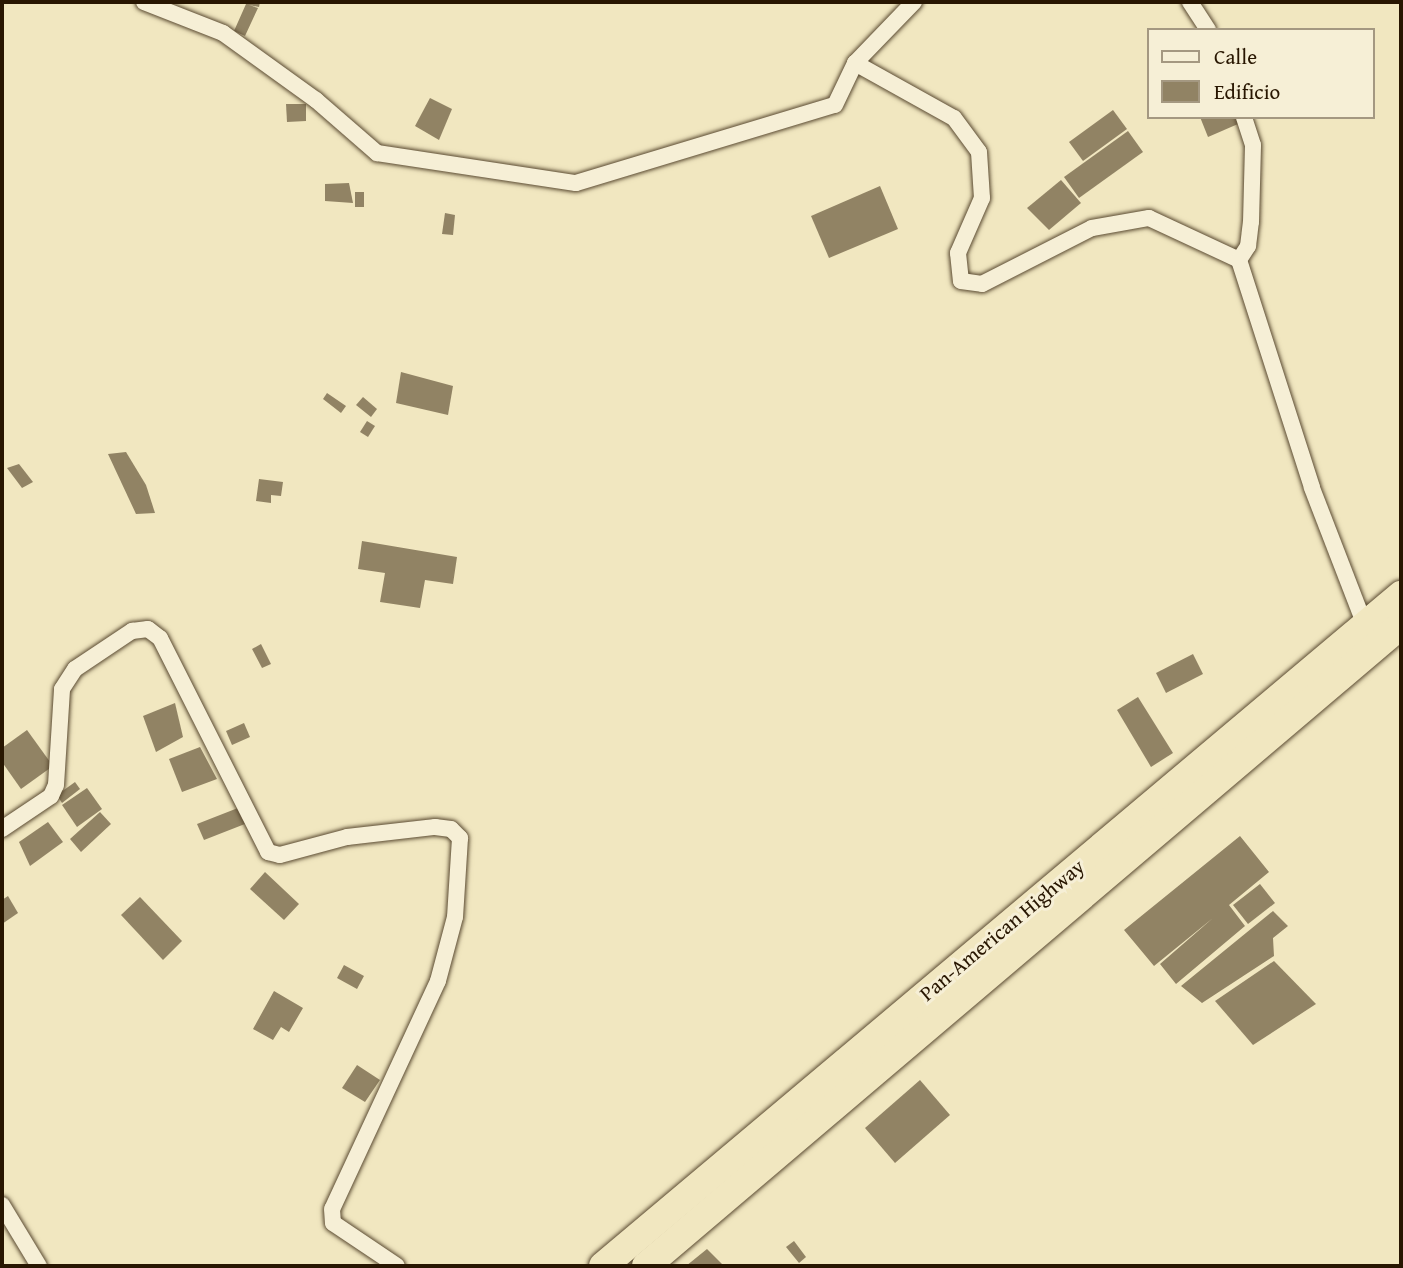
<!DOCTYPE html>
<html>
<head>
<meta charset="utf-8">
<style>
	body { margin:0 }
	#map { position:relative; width:1403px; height:1268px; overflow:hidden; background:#f1e7c0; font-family:"Gentium Book Plus",serif }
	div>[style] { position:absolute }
	.building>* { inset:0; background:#918364 }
	.roads { filter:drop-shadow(0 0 2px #5a4a31) drop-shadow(0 0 2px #5a4a31) }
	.minor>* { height:16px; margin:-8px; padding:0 8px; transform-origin:8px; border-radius:8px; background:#f6efd6 }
	.trunk>* { height:28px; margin:-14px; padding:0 14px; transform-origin:14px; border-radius:14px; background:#f1e7c0 }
	span { translate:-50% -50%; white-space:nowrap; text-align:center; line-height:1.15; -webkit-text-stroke:6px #f6efd6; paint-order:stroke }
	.street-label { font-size:21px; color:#281601 }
	.frame { position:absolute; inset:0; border:4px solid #281601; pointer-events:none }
	.legend { position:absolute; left:1147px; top:28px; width:228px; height:91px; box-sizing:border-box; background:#f6efd6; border:2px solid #a49881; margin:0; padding:9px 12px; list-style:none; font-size:21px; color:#281601 }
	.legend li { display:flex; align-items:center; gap:14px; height:35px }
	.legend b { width:35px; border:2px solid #a49881 }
</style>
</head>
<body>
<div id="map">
	<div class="building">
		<i style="clip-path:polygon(241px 2px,260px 2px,259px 7px,249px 5px,258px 8px,245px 36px,234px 31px,246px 4px)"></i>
		<i style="clip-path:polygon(430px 98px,452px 109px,439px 140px,415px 126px)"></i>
		<i style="clip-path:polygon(286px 104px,306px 104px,306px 121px,287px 122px)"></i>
		<i style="clip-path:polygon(1113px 110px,1127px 129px,1083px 161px,1069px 142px)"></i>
		<i style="clip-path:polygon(1200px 117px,1235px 117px,1238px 124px,1208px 137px)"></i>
		<i style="clip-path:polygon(1128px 131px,1143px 152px,1079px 198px,1064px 177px)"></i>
		<i style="clip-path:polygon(1061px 180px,1081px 203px,1049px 230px,1027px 208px)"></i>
		<i style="clip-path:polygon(349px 183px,353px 203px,325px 201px,325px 184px)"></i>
		<i style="clip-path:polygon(880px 186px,898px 229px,829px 258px,811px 216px)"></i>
		<i style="clip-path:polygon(355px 192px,364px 192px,364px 207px,355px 207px)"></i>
		<i style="clip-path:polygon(445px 213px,455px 215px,453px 235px,442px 234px)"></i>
		<i style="clip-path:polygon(401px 372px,453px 386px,448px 415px,396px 403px)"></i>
		<i style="clip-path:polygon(327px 393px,346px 406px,341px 413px,323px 399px)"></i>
		<i style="clip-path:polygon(363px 397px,377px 409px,371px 417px,356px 405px)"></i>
		<i style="clip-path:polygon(367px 421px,375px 426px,368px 437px,360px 432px)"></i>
		<i style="clip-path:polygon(126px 452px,146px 485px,155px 513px,136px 514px,108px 454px)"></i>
		<i style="clip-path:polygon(19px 464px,33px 482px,22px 488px,7px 468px)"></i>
		<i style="clip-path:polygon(259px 479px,283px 482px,281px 496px,271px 495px,271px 503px,256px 501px)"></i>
		<i style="clip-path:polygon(362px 541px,457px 557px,453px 584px,425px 580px,420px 608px,380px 602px,385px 573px,358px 569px)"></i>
		<i style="clip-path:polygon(261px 644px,271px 664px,262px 668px,252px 649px)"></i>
		<i style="clip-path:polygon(1193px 654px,1203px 674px,1166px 693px,1156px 673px)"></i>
		<i style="clip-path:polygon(1138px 697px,1173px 753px,1151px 767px,1117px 710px)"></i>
		<i style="clip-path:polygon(175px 703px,183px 737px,156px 752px,143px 716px)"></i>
		<i style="clip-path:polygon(244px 723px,250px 737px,232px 745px,226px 731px)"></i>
		<i style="clip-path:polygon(27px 730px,53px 766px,21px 789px,2px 762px,2px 748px)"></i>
		<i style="clip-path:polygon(200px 747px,217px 779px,182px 792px,169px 759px)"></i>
		<i style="clip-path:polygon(75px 782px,80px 789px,62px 803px,57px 795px)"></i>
		<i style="clip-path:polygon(87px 788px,102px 809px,77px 827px,62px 805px)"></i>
		<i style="clip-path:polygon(243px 806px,250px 822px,204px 840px,197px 824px)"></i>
		<i style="clip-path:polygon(100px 812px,111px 824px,81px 852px,70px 839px)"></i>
		<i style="clip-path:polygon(48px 822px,63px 842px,30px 866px,19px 842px)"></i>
		<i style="clip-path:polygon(1240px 836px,1269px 872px,1229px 905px,1245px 926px,1176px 984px,1160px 964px,1213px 918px,1154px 966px,1124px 930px)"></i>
		<i style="clip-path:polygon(265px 872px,299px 904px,284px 920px,250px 889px)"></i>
		<i style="clip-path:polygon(1260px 884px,1275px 903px,1248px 924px,1233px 905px)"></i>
		<i style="clip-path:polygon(8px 896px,18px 913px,2px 924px,2px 900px)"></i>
		<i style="clip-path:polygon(140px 897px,182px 941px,163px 960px,121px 915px)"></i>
		<i style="clip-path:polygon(1273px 911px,1288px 926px,1273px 938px,1274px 956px,1202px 1003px,1181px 986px)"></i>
		<i style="clip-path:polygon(1274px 961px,1316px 1004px,1253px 1045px,1215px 1001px)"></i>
		<i style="clip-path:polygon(344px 965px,364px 976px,357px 989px,337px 978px)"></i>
		<i style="clip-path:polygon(274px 991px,303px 1008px,289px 1032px,281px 1027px,273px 1040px,253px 1029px)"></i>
		<i style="clip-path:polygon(357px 1065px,380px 1080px,365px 1102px,342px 1088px)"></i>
		<i style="clip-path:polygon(920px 1080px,950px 1115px,895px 1163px,865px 1128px)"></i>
		<i style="clip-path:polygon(794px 1241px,806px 1257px,799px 1263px,786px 1247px)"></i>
		<i style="clip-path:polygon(707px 1249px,724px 1266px,686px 1266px)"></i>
	</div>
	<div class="roads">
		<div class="minor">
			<i style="left:144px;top:2px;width:85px;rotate:21.4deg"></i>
			<i style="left:223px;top:33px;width:115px;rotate:35.8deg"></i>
			<i style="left:316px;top:100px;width:81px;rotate:41deg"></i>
			<i style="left:377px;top:153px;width:201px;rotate:8.6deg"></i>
			<i style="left:576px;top:183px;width:270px;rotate:-16.8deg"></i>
			<i style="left:835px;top:105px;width:47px;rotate:-64.5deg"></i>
			<i style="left:855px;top:63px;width:85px;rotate:-46deg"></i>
			<i style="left:1190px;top:2px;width:33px;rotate:57deg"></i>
			<i style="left:855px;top:63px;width:113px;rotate:29.1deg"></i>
			<i style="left:954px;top:118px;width:42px;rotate:53.7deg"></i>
			<i style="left:979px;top:152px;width:46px;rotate:86.3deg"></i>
			<i style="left:982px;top:198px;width:60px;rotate:113.6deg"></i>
			<i style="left:958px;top:253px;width:28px;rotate:84deg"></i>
			<i style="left:961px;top:281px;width:21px;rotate:8deg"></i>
			<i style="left:982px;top:284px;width:123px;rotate:-27deg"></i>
			<i style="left:1092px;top:228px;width:58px;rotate:-10deg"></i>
			<i style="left:1149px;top:218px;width:99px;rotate:25deg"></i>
			<i style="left:1239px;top:260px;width:239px;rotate:72.2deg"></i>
			<i style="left:1312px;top:488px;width:147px;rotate:68.9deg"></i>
			<i style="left:1239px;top:260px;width:17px;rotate:-57deg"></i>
			<i style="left:1248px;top:246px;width:24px;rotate:-83deg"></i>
			<i style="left:1251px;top:222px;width:77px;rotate:-88.5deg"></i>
			<i style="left:1253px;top:145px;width:29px;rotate:-108deg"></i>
			<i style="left:2px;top:829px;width:59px;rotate:-34deg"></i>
			<i style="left:51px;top:796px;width:12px;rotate:-66deg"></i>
			<i style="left:56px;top:785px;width:96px;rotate:-86.4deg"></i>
			<i style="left:62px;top:689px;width:24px;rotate:-57deg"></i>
			<i style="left:75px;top:669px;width:69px;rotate:-33.7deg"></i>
			<i style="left:132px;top:631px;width:16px;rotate:-7deg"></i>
			<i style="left:148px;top:629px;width:15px;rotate:37deg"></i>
			<i style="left:160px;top:638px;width:240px;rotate:63.2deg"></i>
			<i style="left:268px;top:852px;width:12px;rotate:14deg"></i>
			<i style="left:280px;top:855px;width:69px;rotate:-15deg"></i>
			<i style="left:347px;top:837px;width:89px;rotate:-6.5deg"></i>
			<i style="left:435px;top:827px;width:16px;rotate:7deg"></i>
			<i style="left:451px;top:829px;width:13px;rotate:45deg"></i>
			<i style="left:460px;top:838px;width:79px;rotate:93.6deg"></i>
			<i style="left:455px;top:917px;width:66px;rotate:104.9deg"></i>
			<i style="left:438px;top:981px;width:251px;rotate:114.9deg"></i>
			<i style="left:332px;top:1209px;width:14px;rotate:86deg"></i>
			<i style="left:333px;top:1223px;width:77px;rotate:33.9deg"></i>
			<i style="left:2px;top:1205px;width:71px;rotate:58.8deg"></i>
		</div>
		<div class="trunk">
			<i style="left:603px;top:1266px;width:1043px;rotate:-40.06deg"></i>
			<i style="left:646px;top:1266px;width:990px;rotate:-40.33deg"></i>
		</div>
	</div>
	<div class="street-label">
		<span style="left:1002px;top:930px;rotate:-40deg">Pan-American Highway</span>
	</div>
	<div class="frame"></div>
	<ul class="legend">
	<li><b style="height:9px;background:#f6efd6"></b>Calle</li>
	<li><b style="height:19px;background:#918364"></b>Edificio</li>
	</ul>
</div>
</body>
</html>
